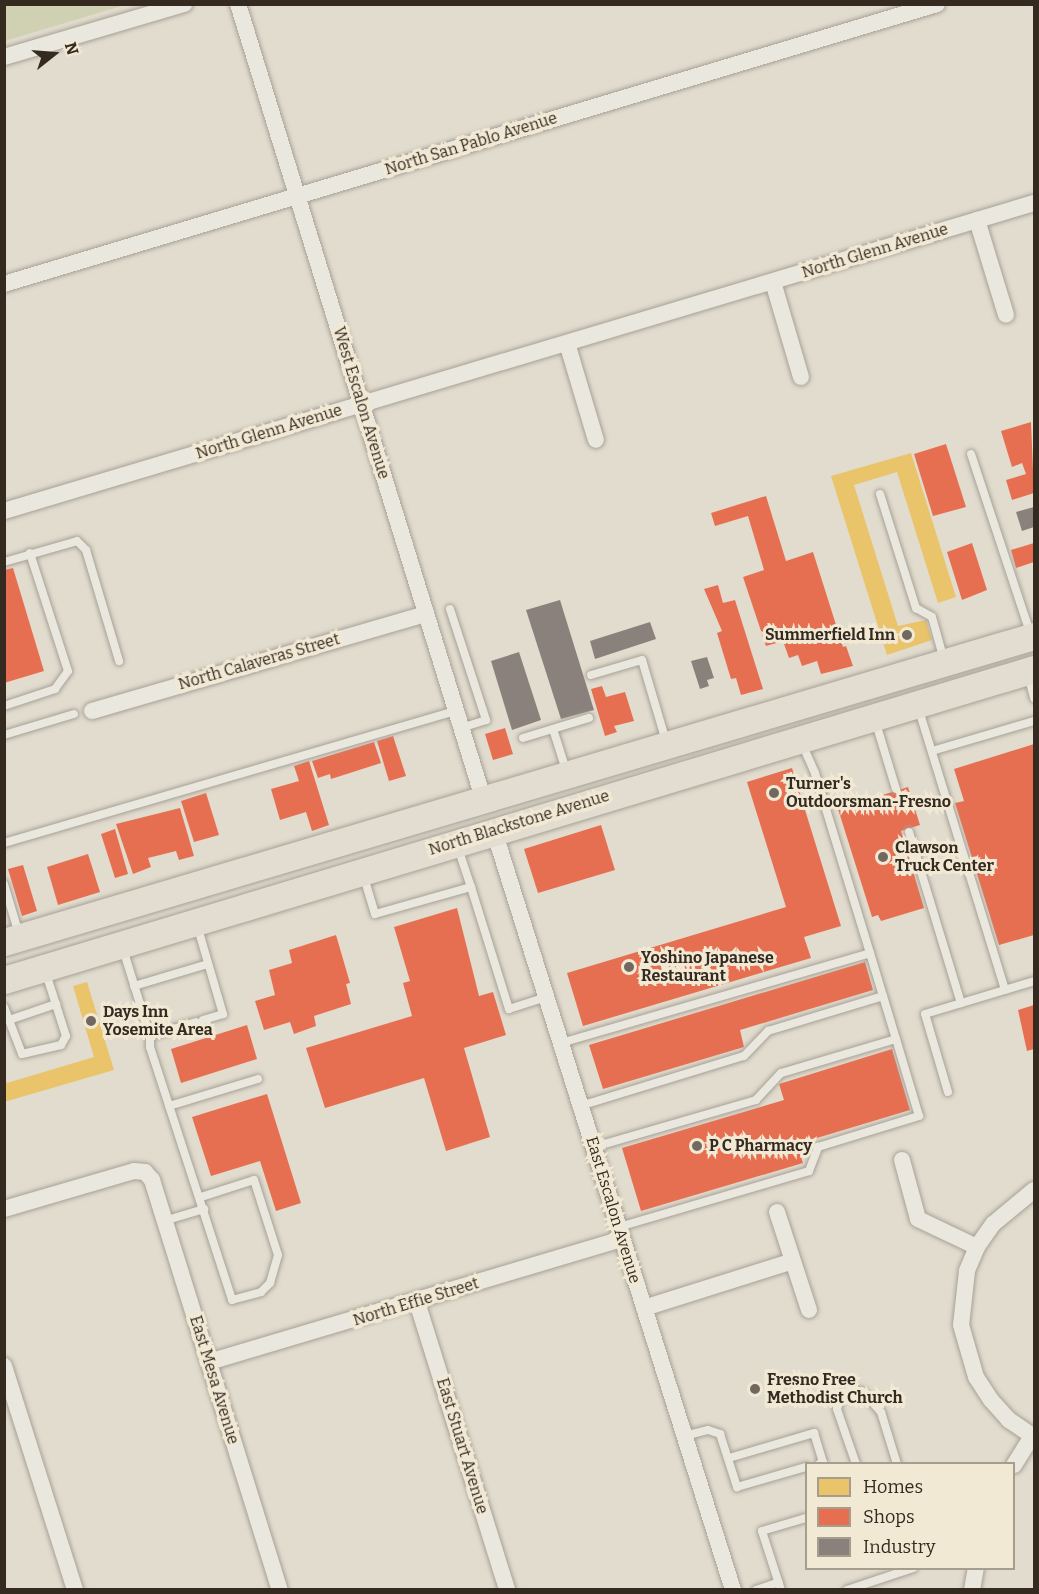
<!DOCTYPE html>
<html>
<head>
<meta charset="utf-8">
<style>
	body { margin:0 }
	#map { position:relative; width:1039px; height:1594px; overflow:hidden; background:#e2dcce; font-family:Bitter,serif }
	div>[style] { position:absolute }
	.green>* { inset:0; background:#d0d0b2 }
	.homes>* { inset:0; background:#e9c46a }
	.shops>* { inset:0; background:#e76f51 }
	.industry>* { inset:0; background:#8a817c }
	.roads { filter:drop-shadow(0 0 2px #a7a197) drop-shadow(0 0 2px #a7a197) }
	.service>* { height:8px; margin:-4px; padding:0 4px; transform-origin:4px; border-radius:4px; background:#eae7df }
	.minor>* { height:16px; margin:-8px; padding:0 8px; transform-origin:8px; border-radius:8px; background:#eae7df }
	.primary>* { height:27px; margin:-13.5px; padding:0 13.5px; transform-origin:13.5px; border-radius:13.5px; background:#e2dcd1 }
	.dots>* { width:16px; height:16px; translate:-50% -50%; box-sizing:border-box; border:3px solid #f2e9d5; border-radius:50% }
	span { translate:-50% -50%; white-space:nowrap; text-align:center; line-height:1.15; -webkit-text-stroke:6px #f2e9d5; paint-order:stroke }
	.street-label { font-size:16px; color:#352a20 }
	.poi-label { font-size:16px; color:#352a20; font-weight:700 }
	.right { translate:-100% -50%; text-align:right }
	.left { translate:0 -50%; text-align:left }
	.frame { position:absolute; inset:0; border:6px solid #352a20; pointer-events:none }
	.legend { position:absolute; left:805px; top:1462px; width:210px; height:108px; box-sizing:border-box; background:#f2e9d5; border:2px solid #a69d8d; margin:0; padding:8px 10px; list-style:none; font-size:18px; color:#352a20 }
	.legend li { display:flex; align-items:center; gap:12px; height:30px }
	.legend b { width:30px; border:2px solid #a69d8d }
	.north { position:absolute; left:24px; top:24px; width:60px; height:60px; -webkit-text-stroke:4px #f2e9d5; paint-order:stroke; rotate:73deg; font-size:16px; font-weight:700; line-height:24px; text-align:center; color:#352a20 }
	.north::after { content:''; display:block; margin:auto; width:21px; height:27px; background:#352a20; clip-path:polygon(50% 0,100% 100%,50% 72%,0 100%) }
</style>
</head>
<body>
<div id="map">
	<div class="green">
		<i style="clip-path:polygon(5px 4px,125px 4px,125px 5px,5px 41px)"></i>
	</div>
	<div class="homes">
		<i style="clip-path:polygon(911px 453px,956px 597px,938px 603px,897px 472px,854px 485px,898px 626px,926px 620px,932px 640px,887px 655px,831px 476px)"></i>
		<i style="clip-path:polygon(87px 982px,114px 1070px,4px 1102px,4px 1077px,7px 1083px,94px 1057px,73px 986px)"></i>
	</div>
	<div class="shops">
		<i style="clip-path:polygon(1031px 422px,1034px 493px,1012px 500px,1006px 480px,1026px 474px,1022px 463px,1012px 467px,1001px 431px)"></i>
		<i style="clip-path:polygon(946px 444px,966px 507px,933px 516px,914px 454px)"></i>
		<i style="clip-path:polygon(766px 496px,786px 561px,813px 552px,843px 647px,846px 646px,853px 666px,821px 674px,817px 661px,802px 666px,798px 655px,789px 658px,783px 641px,766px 646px,743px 577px,764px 570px,748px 516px,715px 526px,711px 513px)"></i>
		<i style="clip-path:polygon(972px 543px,987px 590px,962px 600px,947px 552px)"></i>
		<i style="clip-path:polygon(1034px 543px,1034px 562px,1016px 568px,1011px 550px)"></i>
		<i style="clip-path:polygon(13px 568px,44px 671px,4px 683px,4px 570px)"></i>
		<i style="clip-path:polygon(718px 585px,723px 603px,735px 600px,763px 689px,741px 695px,736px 678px,731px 679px,717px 633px,722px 631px,704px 589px)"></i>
		<i style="clip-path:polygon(602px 686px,606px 697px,625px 692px,634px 721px,614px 726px,617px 732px,605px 736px,591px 689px)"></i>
		<i style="clip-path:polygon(505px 728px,513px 754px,493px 760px,485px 734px)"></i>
		<i style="clip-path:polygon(393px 736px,406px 776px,389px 781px,377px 741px)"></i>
		<i style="clip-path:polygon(374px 742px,381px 763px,331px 779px,330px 774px,318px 778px,312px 761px)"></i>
		<i style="clip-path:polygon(1034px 744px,1034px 935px,999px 945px,955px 803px,964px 801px,954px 769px)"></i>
		<i style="clip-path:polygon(309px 761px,329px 825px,312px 831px,306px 812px,280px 820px,271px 789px,299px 781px,294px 766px)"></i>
		<i style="clip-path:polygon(792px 768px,841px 926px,804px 937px,811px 958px,583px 1026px,567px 973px,786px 907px,747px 782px)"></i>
		<i style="clip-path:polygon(908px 787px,920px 825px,901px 831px,924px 908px,881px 921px,878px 915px,872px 917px,838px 809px)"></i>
		<i style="clip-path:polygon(206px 793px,219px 835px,194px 842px,181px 801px)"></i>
		<i style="clip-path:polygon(180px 808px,194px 856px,179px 860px,176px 851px,148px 858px,151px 867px,133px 874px,116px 824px)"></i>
		<i style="clip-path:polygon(601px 825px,615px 870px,538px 893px,524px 849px)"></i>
		<i style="clip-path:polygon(115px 829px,128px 874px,115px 878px,101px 834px)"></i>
		<i style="clip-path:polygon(88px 854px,100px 892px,58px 905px,47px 867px)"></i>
		<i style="clip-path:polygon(23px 865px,37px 911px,22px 916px,8px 869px)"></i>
		<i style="clip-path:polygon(457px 908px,479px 996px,493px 992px,506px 1035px,464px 1048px,490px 1137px,446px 1151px,424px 1078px,325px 1108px,306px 1048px,412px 1016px,403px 983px,410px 981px,394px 927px)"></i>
		<i style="clip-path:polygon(336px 935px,350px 983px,346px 984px,351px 1004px,314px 1016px,316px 1026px,294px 1034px,290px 1022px,264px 1030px,255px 1001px,275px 995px,269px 970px,292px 963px,289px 950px)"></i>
		<i style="clip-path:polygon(865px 962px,873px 990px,740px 1030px,744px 1047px,603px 1089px,589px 1045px)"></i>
		<i style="clip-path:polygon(1034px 1005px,1034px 1049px,1027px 1051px,1018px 1010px)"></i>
		<i style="clip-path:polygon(247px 1025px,257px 1059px,181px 1083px,171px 1049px)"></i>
		<i style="clip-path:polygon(892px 1049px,910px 1110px,797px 1144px,803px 1163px,641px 1211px,622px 1148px,784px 1100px,779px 1084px)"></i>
		<i style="clip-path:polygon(267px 1094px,301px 1203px,276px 1211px,260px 1161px,211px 1176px,192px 1117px)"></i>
	</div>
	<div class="industry">
		<i style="clip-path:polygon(1034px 507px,1034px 527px,1022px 531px,1016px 512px)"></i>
		<i style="clip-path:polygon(560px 600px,594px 710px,561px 719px,526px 610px)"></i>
		<i style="clip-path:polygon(650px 622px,656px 639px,595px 659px,590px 641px)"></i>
		<i style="clip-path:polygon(519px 652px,541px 720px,512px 730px,491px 661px)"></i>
		<i style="clip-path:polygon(707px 657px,714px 678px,707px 680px,709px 686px,700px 689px,691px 661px)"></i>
	</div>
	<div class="roads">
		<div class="service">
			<i style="left:971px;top:454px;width:188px;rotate:71.7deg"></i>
			<i style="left:880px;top:494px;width:120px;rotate:72.5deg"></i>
			<i style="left:916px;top:608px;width:18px;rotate:29deg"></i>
			<i style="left:932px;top:617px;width:45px;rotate:74.4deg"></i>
			<i style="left:4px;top:562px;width:76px;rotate:-16deg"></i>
			<i style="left:77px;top:541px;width:13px;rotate:45deg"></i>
			<i style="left:86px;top:550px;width:116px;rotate:73.4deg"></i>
			<i style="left:450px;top:609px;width:117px;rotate:72deg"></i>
			<i style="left:486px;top:720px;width:26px;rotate:162deg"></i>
			<i style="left:591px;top:675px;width:53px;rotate:-16.4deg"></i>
			<i style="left:642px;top:660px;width:84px;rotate:73.5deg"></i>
			<i style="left:1028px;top:675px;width:24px;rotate:75deg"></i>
			<i style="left:4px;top:706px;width:54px;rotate:-18.4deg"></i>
			<i style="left:55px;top:689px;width:22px;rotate:-54deg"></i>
			<i style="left:68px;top:671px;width:124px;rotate:-107.9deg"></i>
			<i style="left:918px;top:707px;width:296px;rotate:72.9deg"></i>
			<i style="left:875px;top:720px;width:72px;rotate:73.1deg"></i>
			<i style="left:553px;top:729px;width:43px;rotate:72.4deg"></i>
			<i style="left:4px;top:735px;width:73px;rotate:-16.7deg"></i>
			<i style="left:523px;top:738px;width:69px;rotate:-16.9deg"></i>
			<i style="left:932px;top:751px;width:106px;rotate:-16.4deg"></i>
			<i style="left:909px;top:832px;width:179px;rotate:73.1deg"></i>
			<i style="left:4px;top:843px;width:471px;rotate:-16.3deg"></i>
			<i style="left:457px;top:845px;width:44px;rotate:71.6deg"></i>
			<i style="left:363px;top:874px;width:42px;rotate:73.3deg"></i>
			<i style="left:375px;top:914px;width:100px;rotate:-15.7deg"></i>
			<i style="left:471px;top:887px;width:128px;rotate:72.7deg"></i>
			<i style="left:509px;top:1009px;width:39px;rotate:-18deg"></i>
			<i style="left:4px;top:884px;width:52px;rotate:73.3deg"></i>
			<i style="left:197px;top:925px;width:93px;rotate:73.7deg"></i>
			<i style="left:223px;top:1014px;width:21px;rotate:163deg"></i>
			<i style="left:123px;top:949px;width:91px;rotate:72.8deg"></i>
			<i style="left:150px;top:1036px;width:48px;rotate:-16.9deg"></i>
			<i style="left:870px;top:953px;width:45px;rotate:73.2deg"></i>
			<i style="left:134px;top:986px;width:77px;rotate:-16.6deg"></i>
			<i style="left:4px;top:1007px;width:50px;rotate:69deg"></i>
			<i style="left:22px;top:1054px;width:40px;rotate:-13deg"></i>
			<i style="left:61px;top:1045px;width:10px;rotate:-61deg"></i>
			<i style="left:66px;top:1036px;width:69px;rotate:-107.7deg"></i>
			<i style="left:9px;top:1020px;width:50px;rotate:-18.8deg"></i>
			<i style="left:150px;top:1036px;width:11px;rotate:90deg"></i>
			<i style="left:150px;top:1047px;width:266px;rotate:72deg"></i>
			<i style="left:232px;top:1300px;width:30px;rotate:-15deg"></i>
			<i style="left:261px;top:1292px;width:13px;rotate:-45deg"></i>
			<i style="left:270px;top:1283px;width:29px;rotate:-74deg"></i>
			<i style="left:278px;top:1255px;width:79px;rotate:-107.7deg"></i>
			<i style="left:254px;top:1180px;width:56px;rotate:162.2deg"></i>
			<i style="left:561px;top:1043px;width:322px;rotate:-16.2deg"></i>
			<i style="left:870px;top:953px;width:188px;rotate:-107deg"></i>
			<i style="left:815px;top:773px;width:34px;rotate:-114deg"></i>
			<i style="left:948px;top:1092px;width:81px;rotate:-106.4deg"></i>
			<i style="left:925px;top:1014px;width:114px;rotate:-16.8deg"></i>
			<i style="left:169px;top:1106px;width:93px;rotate:-16.9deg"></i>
			<i style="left:580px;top:1106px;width:171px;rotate:-17deg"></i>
			<i style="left:744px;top:1056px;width:35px;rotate:-46deg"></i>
			<i style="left:768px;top:1031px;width:120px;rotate:-16.9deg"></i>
			<i style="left:883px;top:996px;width:45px;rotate:73.2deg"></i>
			<i style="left:896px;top:1039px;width:120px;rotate:163.5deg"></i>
			<i style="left:781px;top:1073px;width:37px;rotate:133deg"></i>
			<i style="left:756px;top:1100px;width:169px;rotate:163.8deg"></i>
			<i style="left:164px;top:1221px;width:42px;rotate:-16.7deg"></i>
			<i style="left:619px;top:1227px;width:198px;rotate:-16.4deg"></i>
			<i style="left:809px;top:1171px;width:26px;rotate:-69deg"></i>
			<i style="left:818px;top:1147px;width:106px;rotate:-17.1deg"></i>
			<i style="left:919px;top:1116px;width:80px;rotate:-106.6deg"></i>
			<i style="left:684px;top:1436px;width:25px;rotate:-14deg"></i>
			<i style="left:708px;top:1430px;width:13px;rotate:18deg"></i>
			<i style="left:720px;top:1434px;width:56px;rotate:72.2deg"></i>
			<i style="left:737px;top:1487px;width:72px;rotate:-16.2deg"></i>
			<i style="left:729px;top:1458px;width:89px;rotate:-16.4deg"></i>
			<i style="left:814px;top:1433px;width:30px;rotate:73deg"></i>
			<i style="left:823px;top:1462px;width:4px;rotate:153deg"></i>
			<i style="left:856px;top:1464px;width:58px;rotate:-109.1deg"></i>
			<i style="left:837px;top:1409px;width:10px;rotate:-73deg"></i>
			<i style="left:840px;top:1399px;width:13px;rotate:-45deg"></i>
			<i style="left:849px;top:1390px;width:14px;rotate:8deg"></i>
			<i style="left:863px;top:1392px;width:27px;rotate:48deg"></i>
			<i style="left:881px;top:1412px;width:54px;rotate:72.9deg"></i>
			<i style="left:756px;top:1590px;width:24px;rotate:-19deg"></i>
			<i style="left:781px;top:1590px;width:62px;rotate:-107.9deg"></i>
			<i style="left:762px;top:1531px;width:46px;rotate:-16.5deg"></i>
			<i style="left:847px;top:1590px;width:70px;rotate:-18.4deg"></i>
		</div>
		<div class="minor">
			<i style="left:238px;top:4px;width:834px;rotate:72.85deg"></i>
			<i style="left:4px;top:57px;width:188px;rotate:-16.4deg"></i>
			<i style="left:977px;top:220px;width:99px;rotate:73deg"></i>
			<i style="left:773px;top:282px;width:99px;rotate:73.6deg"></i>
			<i style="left:4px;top:284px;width:974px;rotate:-16.7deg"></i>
			<i style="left:567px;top:343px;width:101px;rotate:73.4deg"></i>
			<i style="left:4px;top:511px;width:1075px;rotate:-16.65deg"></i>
			<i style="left:92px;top:711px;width:348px;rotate:-16.2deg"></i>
			<i style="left:494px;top:831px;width:796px;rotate:72.52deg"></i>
			<i style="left:902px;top:1160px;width:61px;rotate:74.8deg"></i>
			<i style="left:918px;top:1219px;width:65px;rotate:25.4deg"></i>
			<i style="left:1034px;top:1190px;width:53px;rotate:140.3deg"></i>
			<i style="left:993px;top:1224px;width:28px;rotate:125deg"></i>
			<i style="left:977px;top:1247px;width:26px;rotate:113deg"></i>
			<i style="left:967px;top:1271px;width:54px;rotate:96.3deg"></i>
			<i style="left:961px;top:1325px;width:54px;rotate:73.9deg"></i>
			<i style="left:976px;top:1377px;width:27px;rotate:57deg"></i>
			<i style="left:991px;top:1400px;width:27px;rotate:48deg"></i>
			<i style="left:1009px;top:1420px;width:30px;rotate:34deg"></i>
			<i style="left:4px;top:1209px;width:135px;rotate:-16.3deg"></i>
			<i style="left:134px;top:1171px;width:11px;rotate:5deg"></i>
			<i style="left:145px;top:1172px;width:11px;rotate:49deg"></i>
			<i style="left:152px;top:1180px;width:430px;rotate:72.7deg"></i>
			<i style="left:777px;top:1212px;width:103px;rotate:71.9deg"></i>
			<i style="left:417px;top:1302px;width:302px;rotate:72.6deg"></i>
			<i style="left:644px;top:1308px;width:156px;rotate:-17.5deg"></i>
			<i style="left:209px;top:1362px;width:431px;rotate:-16.6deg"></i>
			<i style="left:4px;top:1366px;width:235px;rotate:72.4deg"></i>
			<i style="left:1014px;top:1465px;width:34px;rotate:-58deg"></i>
			<i style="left:972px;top:1590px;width:22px;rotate:-80deg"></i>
		</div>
		<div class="primary">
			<i style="left:4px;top:942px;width:1074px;rotate:-16.55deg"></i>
			<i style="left:4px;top:980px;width:1076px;rotate:-16.8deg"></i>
		</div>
	</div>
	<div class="dots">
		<i style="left:907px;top:635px;background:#72685d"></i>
		<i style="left:774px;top:793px;background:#72685d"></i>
		<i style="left:883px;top:857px;background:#72685d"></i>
		<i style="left:629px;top:967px;background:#72685d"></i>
		<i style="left:91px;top:1021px;background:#72685d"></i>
		<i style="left:697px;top:1146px;background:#72685d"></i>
		<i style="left:755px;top:1389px;background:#72685d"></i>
	</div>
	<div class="street-label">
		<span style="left:471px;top:144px;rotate:-17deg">North San Pablo Avenue</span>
		<span style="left:875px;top:251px;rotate:-17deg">North Glenn Avenue</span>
		<span style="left:361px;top:403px;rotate:73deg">West Escalon Avenue</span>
		<span style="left:269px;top:432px;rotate:-17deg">North Glenn Avenue</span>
		<span style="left:259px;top:662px;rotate:-16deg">North Calaveras Street</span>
		<span style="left:519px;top:823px;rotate:-17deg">North Blackstone Avenue</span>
		<span style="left:613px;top:1210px;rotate:73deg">East Escalon Avenue</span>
		<span style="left:416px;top:1302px;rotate:-17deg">North Effie Street</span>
		<span style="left:214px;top:1380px;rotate:73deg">East Mesa Avenue</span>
		<span style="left:462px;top:1446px;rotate:73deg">East Stuart Avenue</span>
	</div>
	<div class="poi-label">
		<span class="right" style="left:895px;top:635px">Summerfield Inn</span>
		<span class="left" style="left:786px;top:793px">Turner's<br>Outdoorsman-Fresno</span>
		<span class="left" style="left:895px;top:857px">Clawson<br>Truck Center</span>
		<span class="left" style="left:641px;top:967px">Yoshino Japanese<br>Restaurant</span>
		<span class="left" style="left:103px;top:1021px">Days Inn<br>Yosemite Area</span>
		<span class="left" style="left:709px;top:1146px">P C Pharmacy</span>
		<span class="left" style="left:767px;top:1389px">Fresno Free<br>Methodist Church</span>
	</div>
	<div class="frame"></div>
	<ul class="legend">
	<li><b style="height:16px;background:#e9c46a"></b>Homes</li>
	<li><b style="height:16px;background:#e76f51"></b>Shops</li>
	<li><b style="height:16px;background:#8a817c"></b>Industry</li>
	</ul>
	<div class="north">N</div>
</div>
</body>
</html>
